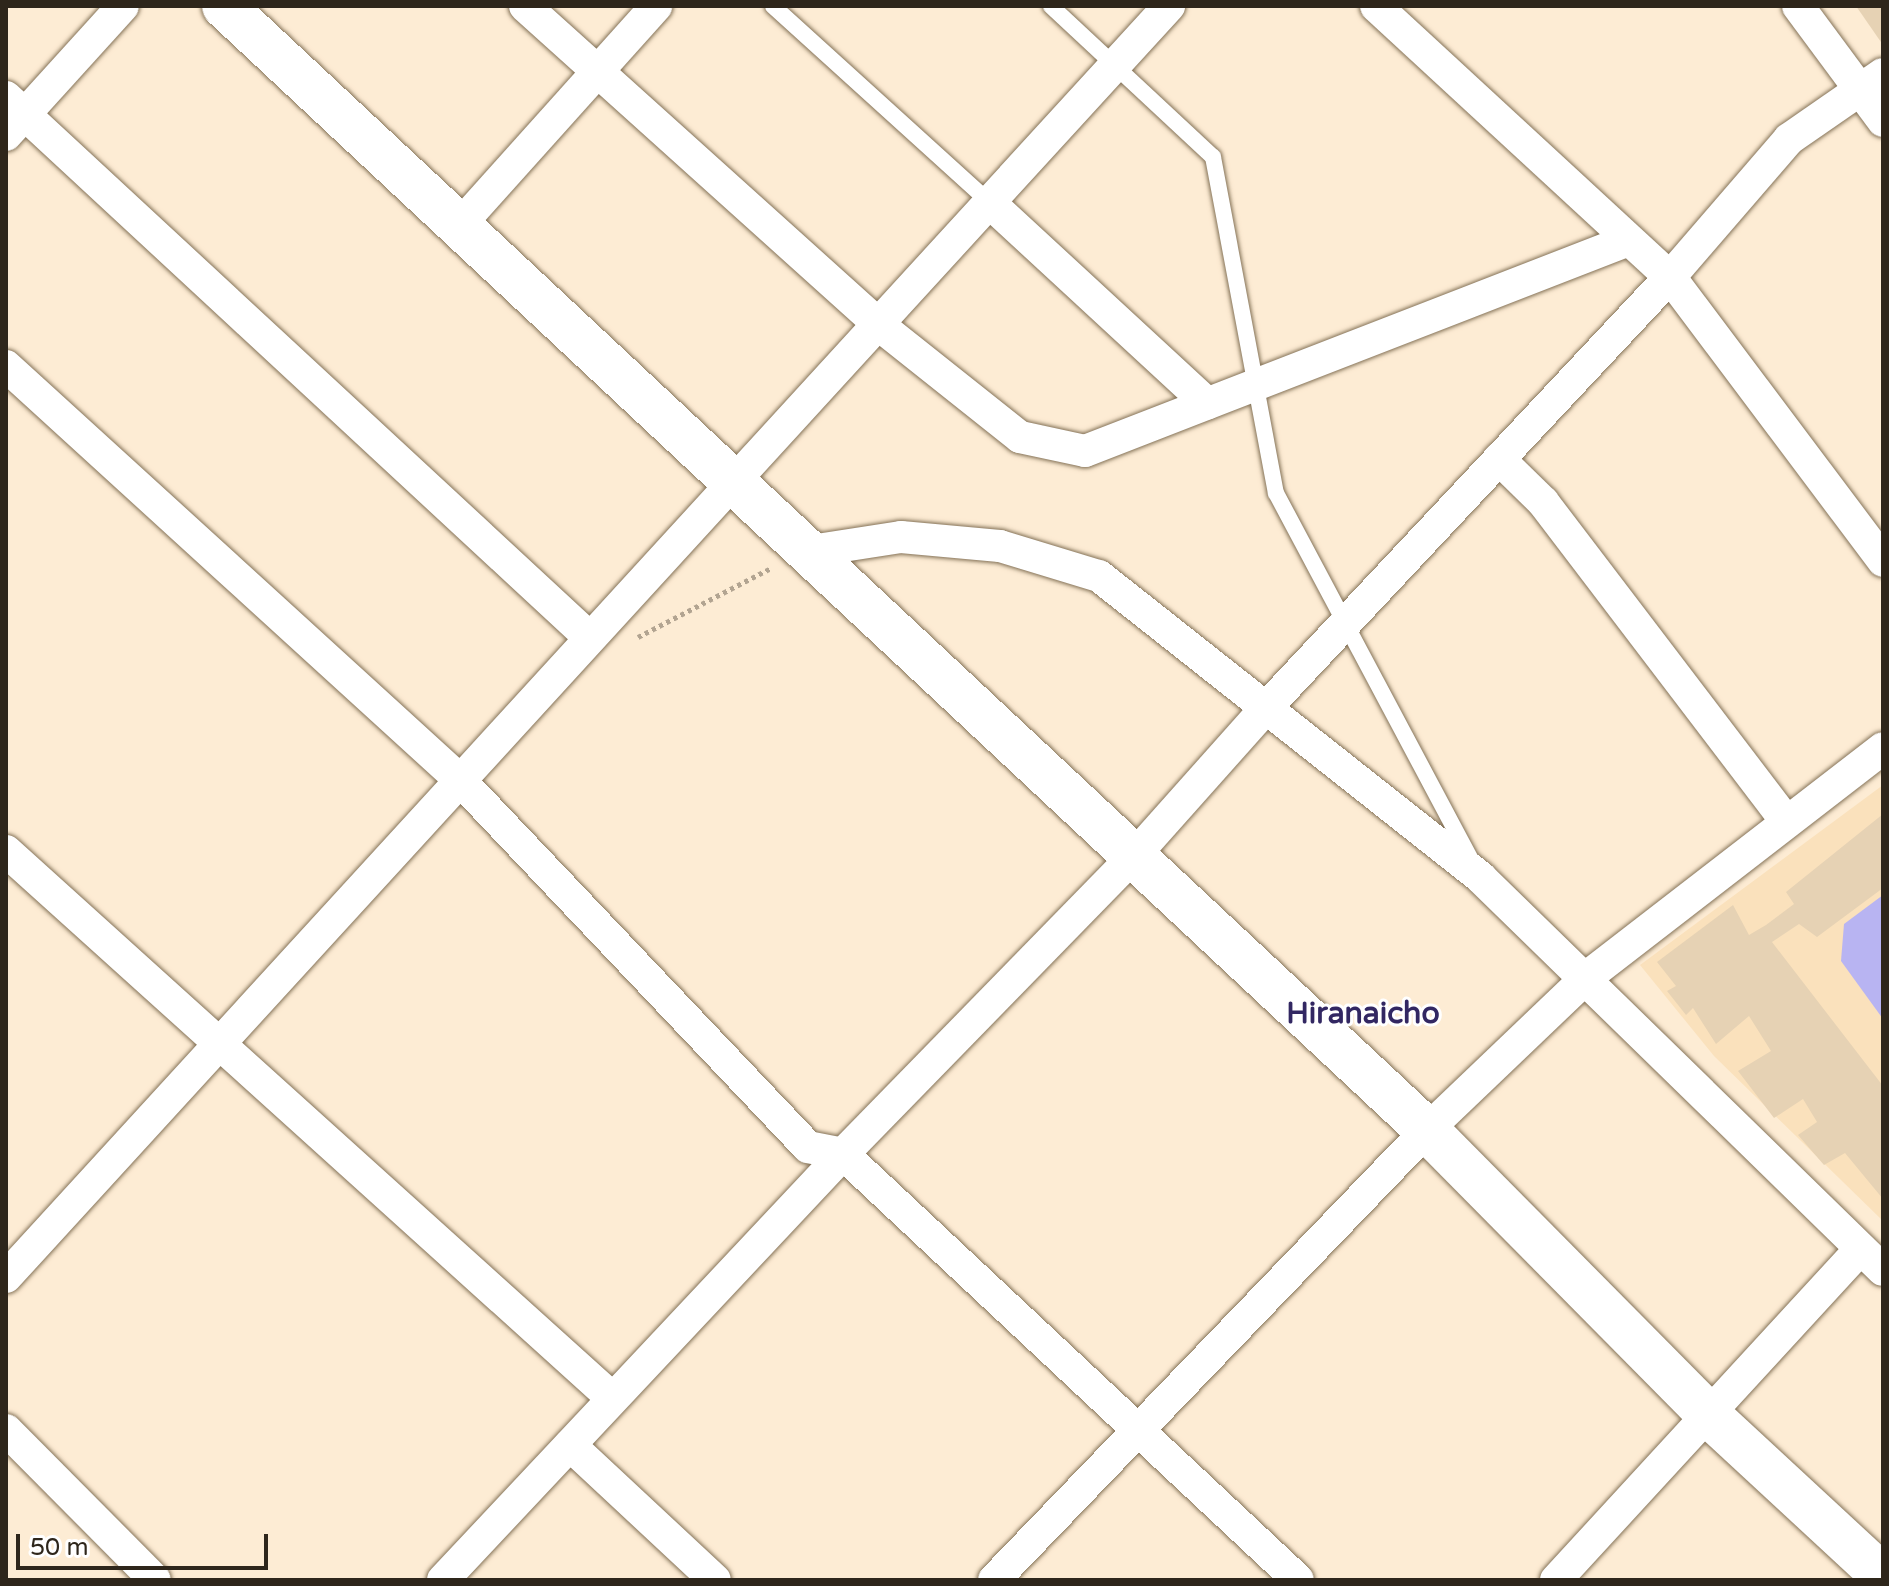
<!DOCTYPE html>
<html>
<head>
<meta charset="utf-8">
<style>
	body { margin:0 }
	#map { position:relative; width:1889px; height:1586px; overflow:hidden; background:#fdecd4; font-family:"Varela Round",sans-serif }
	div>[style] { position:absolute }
	.built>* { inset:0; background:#fae1bc }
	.green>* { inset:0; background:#b8b4f2 }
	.building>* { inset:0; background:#e6d2b4 }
	.path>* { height:5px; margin-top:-2.5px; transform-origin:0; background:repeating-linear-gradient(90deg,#b2a491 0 4px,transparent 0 8px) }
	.roads { filter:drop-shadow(0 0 2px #847257) drop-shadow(0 0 2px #847257) }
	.lane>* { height:16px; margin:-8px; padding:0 8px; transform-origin:8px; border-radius:8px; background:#fff }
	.street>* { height:32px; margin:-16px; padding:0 16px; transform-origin:16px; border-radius:16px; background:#fff }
	.secondary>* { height:44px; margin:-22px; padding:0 22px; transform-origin:22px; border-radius:22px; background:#fff }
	span { translate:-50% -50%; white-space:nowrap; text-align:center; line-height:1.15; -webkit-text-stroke:6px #fff; paint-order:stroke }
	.neighbourhood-label { font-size:30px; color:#322762; font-weight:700 }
	.frame { position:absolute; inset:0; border:8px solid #2e261b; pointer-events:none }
	.scale { position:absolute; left:16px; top:1534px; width:252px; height:36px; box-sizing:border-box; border:4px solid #2e261b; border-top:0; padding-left:10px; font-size:24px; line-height:28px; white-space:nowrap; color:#2e261b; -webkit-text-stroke:6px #fff; paint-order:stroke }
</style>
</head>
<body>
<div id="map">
	<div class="built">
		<i style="clip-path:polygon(1883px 785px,1883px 1221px,1714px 1056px,1640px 965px)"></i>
	</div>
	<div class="green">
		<i style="clip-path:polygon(1883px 895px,1883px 1019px,1841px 961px,1844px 924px)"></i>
	</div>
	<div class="building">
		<i style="clip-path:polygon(1856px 6px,1883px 6px,1883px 45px)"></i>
		<i style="clip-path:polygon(1883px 814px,1883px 888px,1817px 937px,1799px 924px,1772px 942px,1883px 1086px,1883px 1199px,1845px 1153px,1824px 1165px,1798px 1135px,1817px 1122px,1803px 1099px,1774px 1118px,1738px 1071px,1771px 1051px,1749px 1016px,1716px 1044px,1693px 1008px,1686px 1015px,1667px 991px,1676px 986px,1657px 962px,1733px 905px,1749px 935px,1766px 925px,1794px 904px,1786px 892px)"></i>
	</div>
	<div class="path">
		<i style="left:638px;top:637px;width:150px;rotate:-27.4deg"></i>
	</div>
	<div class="roads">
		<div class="lane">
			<i style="left:773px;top:6px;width:292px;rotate:42.2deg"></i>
			<i style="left:1051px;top:6px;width:221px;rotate:43deg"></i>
			<i style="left:1213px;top:157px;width:342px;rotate:79.4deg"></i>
			<i style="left:1276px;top:493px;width:419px;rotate:62deg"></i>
		</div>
		<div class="street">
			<i style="left:525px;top:6px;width:477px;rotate:42deg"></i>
			<i style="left:879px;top:325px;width:180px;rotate:38.5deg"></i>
			<i style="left:1020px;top:437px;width:66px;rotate:12.2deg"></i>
			<i style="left:1085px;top:451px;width:583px;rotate:-21.2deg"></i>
			<i style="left:1376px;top:6px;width:400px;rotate:42.7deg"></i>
			<i style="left:1670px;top:277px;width:355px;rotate:53.1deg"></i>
			<i style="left:1798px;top:6px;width:143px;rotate:53.5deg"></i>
			<i style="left:6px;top:97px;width:795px;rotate:42.81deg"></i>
			<i style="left:6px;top:135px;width:174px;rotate:-47.8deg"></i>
			<i style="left:989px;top:202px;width:297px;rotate:42.7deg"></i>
			<i style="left:458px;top:227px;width:297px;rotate:-48.1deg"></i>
			<i style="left:6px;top:366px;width:613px;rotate:42.36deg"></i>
			<i style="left:459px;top:779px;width:507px;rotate:46.52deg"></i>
			<i style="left:808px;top:1147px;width:36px;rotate:11deg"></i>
			<i style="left:843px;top:1154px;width:623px;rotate:43.11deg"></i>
			<i style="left:1499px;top:459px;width:62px;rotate:44.3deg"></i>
			<i style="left:1543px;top:502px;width:402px;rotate:52.7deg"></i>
			<i style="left:804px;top:552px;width:98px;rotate:-8.8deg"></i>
			<i style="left:901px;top:537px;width:99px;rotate:5.2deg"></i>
			<i style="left:1000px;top:546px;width:103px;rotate:16.9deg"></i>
			<i style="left:1099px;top:576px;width:487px;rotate:38.3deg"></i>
			<i style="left:1481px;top:878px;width:561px;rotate:44.28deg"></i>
			<i style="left:6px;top:851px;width:816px;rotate:42.07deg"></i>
			<i style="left:6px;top:1277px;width:1723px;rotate:-47.54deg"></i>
			<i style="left:6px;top:1430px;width:211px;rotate:45.2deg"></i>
			<i style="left:570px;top:1445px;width:198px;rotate:43deg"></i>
			<i style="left:443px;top:1580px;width:584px;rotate:-46.8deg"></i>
			<i style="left:843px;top:1154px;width:418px;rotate:-45.7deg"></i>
			<i style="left:1135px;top:855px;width:194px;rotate:-48.3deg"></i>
			<i style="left:1264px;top:710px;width:594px;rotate:-46.84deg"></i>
			<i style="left:1670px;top:277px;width:182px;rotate:-49.2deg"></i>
			<i style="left:1789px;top:139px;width:114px;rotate:-34.7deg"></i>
			<i style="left:994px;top:1580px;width:624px;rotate:-46.1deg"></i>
			<i style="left:1427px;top:1130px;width:221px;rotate:-43.7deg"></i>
			<i style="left:1587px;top:977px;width:374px;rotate:-37.7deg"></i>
			<i style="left:1556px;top:1580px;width:449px;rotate:-47.4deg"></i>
		</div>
		<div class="secondary">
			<i style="left:224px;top:6px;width:1646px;rotate:43.06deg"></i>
			<i style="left:1427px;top:1130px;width:404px;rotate:45.3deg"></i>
			<i style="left:1711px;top:1417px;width:234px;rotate:42.8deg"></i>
		</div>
	</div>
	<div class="neighbourhood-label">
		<span style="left:1363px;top:1014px">Hiranaicho</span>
	</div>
	<div class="frame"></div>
	<div class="scale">50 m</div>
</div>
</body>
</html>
